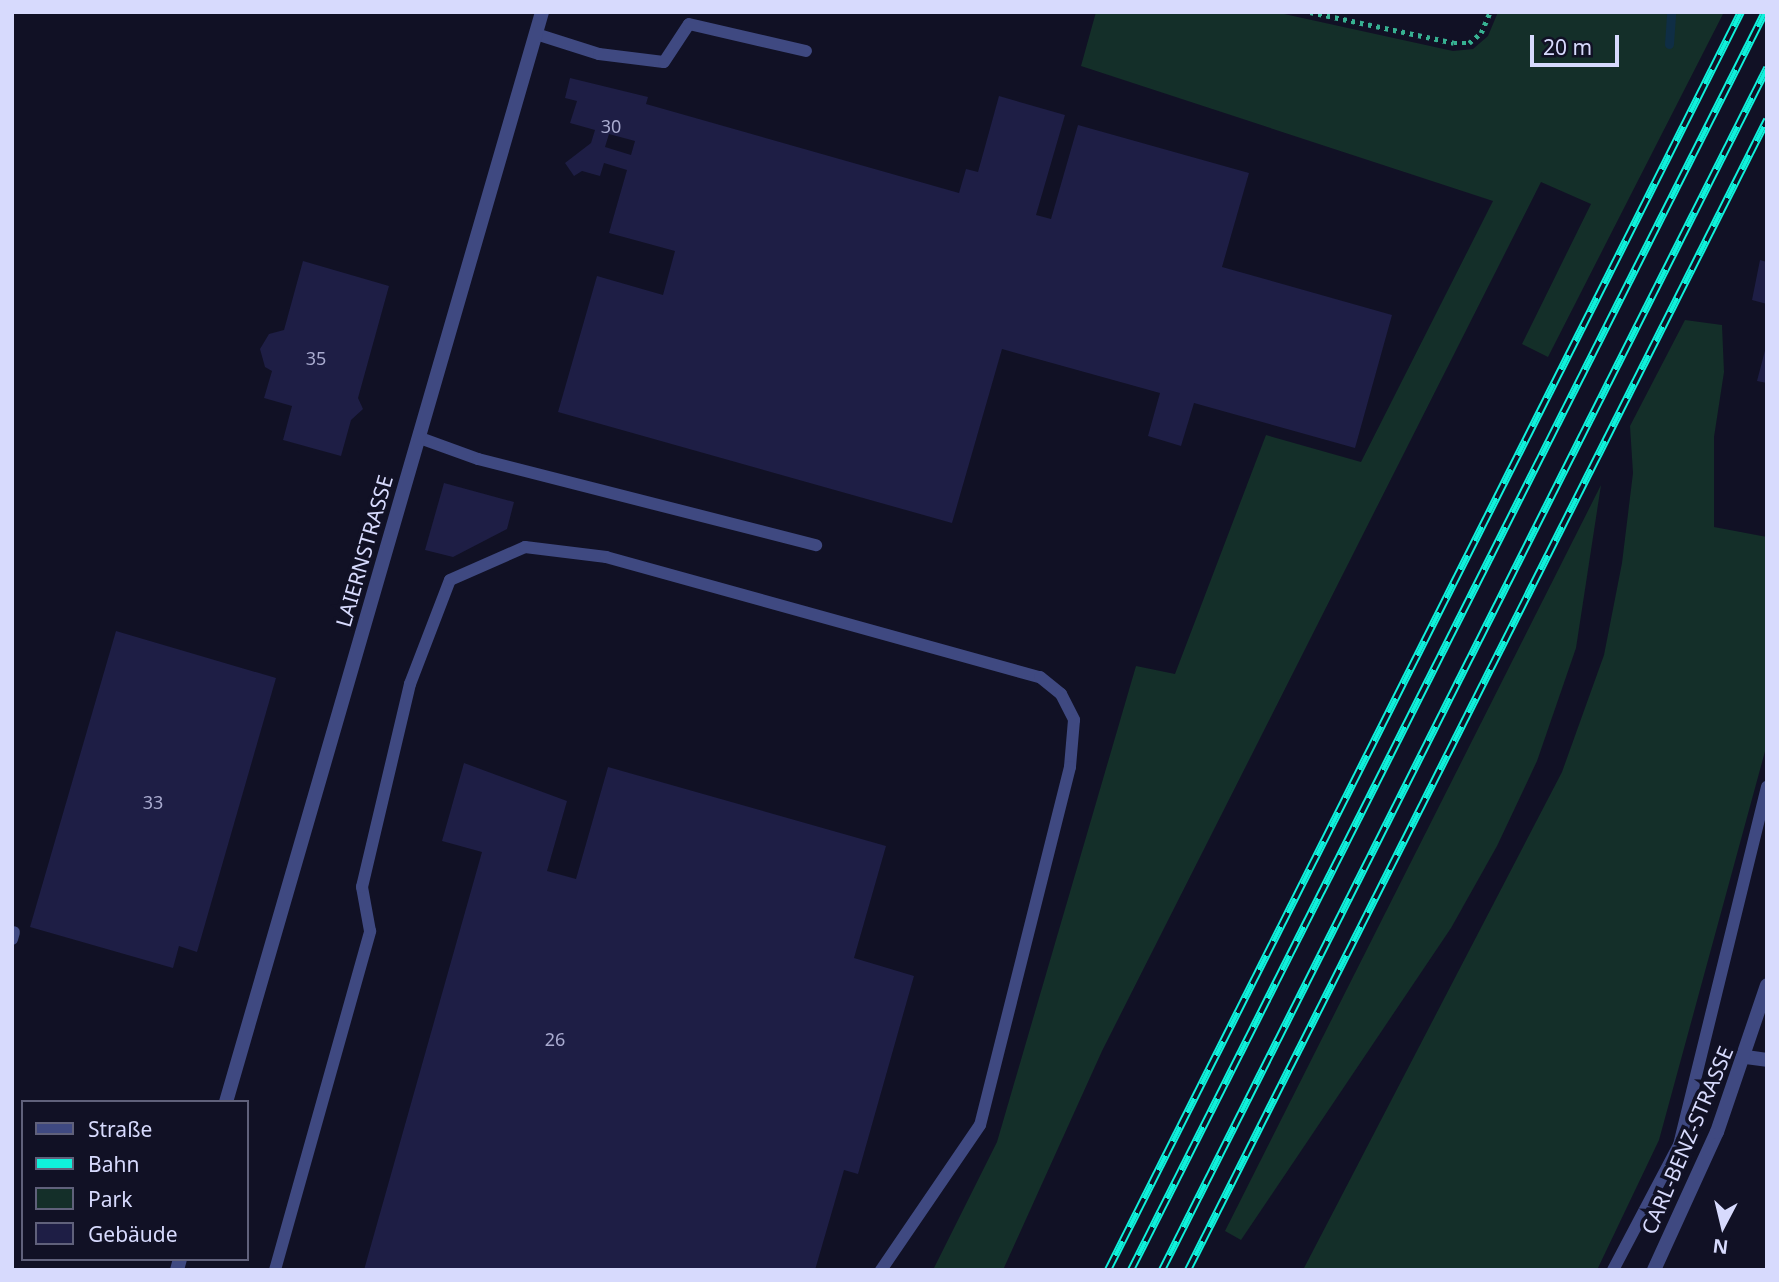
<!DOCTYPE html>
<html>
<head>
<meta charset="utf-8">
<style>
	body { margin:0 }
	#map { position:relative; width:1779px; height:1282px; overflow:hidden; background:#111125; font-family:"Noto Sans",sans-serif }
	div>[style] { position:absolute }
	.green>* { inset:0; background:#142f29 }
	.stream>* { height:9px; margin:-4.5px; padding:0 4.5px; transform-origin:4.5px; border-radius:4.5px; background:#0f2e45 }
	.building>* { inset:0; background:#1e1e45 }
	.path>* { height:4.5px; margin-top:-2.25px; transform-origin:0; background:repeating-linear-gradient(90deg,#37b192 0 3.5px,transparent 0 8.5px) }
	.service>* { height:12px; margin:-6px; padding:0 6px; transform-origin:6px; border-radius:6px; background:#3f4981 }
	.minor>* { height:14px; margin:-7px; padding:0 7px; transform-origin:7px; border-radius:7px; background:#3f4981 }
	.tertiary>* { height:14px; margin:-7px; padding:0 7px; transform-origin:7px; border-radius:7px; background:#3f4981 }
	.rail>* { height:8px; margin-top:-4px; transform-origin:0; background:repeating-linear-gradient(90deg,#111125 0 16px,#0ff1db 0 32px); box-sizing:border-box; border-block:2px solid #0ff1db }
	span { translate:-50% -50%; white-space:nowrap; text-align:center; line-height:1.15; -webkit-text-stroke:7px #111125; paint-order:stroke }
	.number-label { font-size:18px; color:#a9abcf }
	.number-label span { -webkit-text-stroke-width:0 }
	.street-label { font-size:21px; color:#d7dafd }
	.frame { position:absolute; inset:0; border:14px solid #d7dafd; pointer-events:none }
	.legend { position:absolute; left:21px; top:1100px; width:228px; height:161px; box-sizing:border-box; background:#111125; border:2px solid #60617b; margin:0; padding:9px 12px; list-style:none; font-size:21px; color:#d7dafd }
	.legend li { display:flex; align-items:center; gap:14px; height:35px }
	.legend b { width:35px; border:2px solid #60617b }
	.north { position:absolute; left:1688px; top:1191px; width:70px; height:70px; -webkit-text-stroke:5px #111125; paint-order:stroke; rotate:187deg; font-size:19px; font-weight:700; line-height:28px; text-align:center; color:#d7dafd }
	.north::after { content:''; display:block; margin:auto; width:24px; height:32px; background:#d7dafd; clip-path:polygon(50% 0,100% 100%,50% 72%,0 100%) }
	.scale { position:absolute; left:1530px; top:35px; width:89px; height:32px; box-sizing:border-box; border:4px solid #d7dafd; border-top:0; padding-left:9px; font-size:21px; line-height:24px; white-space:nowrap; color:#d7dafd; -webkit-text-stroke:5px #111125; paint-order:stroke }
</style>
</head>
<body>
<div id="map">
	<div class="green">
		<i style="clip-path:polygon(1096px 12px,1275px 12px,1453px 51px,1473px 49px,1488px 36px,1498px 12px,1724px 12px,1548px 357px,1522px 344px,1591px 204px,1541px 182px,1102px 1051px,1003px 1270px,933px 1270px,997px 1142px,1136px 666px,1175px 674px,1266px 435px,1361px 462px,1493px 201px,1081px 66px)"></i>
		<i style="clip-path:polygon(1685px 320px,1722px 325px,1724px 372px,1714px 437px,1714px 527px,1767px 537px,1767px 744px,1659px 1140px,1597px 1270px,1303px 1270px,1562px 772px,1604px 655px,1622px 563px,1633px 473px,1630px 426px)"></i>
		<i style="clip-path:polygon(1601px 485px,1576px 648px,1537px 761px,1497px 846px,1451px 928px,1241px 1240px,1225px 1231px)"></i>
	</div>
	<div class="stream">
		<i style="left:1669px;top:44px;width:32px;rotate:-86deg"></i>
	</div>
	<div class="building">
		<i style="clip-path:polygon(evenodd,570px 78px,648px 97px,646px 104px,959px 193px,966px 169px,978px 172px,999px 96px,1065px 115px,1036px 215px,1051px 219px,1078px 125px,1249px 173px,1222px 267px,1392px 315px,1355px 448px,1194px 403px,1181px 446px,1148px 436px,1160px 393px,1002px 349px,952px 523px,558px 412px,597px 276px,663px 295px,675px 251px,609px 233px,627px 170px,604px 163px,600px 176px,582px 171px,574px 176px,565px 163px,591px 143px,595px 130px,570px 123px,577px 101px,565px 98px,570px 78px,609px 134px,635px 141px,631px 155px,605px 147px,609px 134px)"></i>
		<i style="clip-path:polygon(1760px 260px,1767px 262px,1767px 304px,1752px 300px)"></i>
		<i style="clip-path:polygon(303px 261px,389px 286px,358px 398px,363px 409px,351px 420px,341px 456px,283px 440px,292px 406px,264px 398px,272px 371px,265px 367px,260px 349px,269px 334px,284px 330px)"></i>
		<i style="clip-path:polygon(1767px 343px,1767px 383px,1757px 381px)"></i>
		<i style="clip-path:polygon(444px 483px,514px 502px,507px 529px,453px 557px,425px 550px)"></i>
		<i style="clip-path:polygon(116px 631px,276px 678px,197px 952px,179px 946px,173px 968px,30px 927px)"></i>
		<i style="clip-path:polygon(464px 763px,567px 801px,547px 871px,576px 879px,608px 767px,886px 846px,854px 958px,914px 976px,858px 1174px,844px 1170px,815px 1270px,364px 1270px,482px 852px,442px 841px)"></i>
	</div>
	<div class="path">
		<i style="left:1310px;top:12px;width:147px;rotate:12.1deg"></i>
		<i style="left:1454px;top:43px;width:15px"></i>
		<i style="left:1469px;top:43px;width:16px;rotate:-40deg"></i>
		<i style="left:1481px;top:33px;width:23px;rotate:-67deg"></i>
	</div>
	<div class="service">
		<i style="left:536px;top:34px;width:66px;rotate:17.6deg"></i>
		<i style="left:599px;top:54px;width:65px;rotate:7deg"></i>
		<i style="left:664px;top:62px;width:45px;rotate:-56.7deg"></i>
		<i style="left:689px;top:24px;width:120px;rotate:13deg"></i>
		<i style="left:420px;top:438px;width:62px;rotate:19.9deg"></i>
		<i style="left:478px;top:459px;width:349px;rotate:14.3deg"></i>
		<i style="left:12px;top:939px;width:7px;rotate:-74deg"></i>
		<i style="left:275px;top:1270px;width:352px;rotate:-74.3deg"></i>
		<i style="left:370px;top:931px;width:45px;rotate:-100.3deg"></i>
		<i style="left:362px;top:887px;width:209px;rotate:-76.7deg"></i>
		<i style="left:410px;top:684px;width:111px;rotate:-69deg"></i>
		<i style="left:450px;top:580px;width:82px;rotate:-23.7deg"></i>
		<i style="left:525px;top:547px;width:82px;rotate:7deg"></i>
		<i style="left:606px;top:557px;width:450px;rotate:15.5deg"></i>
		<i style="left:1040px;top:677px;width:27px;rotate:39deg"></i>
		<i style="left:1061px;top:694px;width:29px;rotate:63deg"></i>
		<i style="left:1074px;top:720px;width:47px;rotate:94.9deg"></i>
		<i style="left:1070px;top:767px;width:369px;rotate:104.1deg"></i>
		<i style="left:980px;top:1125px;width:176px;rotate:124.3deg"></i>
		<i style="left:1613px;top:1270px;width:141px;rotate:-62.2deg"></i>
		<i style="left:1679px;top:1145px;width:369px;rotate:-76.2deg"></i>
	</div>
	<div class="minor">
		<i style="left:1746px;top:1057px;width:21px;rotate:8deg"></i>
		<i style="left:226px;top:1102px;width:1135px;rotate:-73.83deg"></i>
		<i style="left:177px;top:1270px;width:11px;rotate:-75deg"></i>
	</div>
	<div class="tertiary">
		<i style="left:1654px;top:1270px;width:152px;rotate:-65.5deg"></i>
		<i style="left:1717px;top:1132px;width:155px;rotate:-71.2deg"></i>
	</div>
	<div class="rail">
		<i style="left:1108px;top:1270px;width:1408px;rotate:-63.29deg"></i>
		<i style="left:1131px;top:1270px;width:1409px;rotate:-63.25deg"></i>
		<i style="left:1162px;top:1270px;width:1346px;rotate:-63.28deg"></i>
		<i style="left:1188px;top:1270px;width:1288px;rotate:-63.28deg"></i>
	</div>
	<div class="number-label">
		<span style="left:611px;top:126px">30</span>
		<span style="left:316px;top:358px">35</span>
		<span style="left:153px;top:802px">33</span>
		<span style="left:555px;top:1039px">26</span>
	</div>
	<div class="street-label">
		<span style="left:364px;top:551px;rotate:-74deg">LAIERNSTRASSE</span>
		<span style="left:1687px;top:1140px;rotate:-67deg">CARL-BENZ-STRASSE</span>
	</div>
	<div class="frame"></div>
	<ul class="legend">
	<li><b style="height:9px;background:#3f4981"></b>Straße</li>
	<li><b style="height:9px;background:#0ff1db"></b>Bahn</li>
	<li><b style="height:19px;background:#142f29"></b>Park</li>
	<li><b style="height:19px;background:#1e1e45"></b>Gebäude</li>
	</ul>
	<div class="north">N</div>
	<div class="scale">20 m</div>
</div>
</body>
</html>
